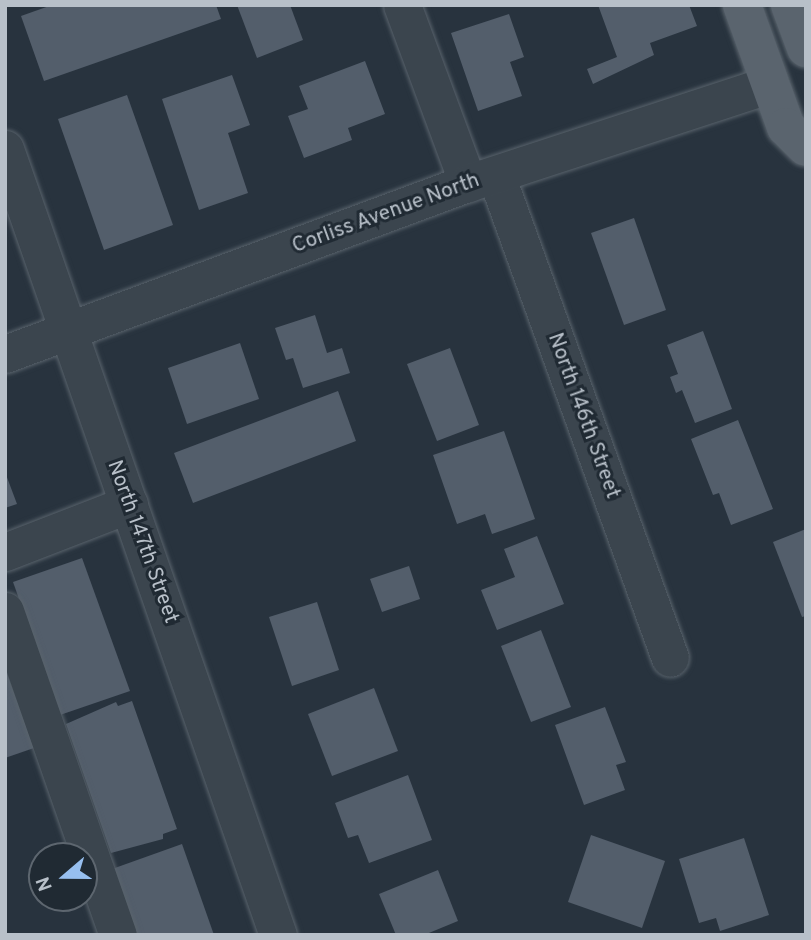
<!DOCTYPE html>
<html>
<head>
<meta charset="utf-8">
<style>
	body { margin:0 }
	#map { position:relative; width:811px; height:940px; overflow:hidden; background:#28333e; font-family:Overpass,sans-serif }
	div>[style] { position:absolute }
	.building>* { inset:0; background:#535e6b }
	.roads { filter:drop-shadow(0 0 2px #59636c) drop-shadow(0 0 2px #59636c) }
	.minor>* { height:37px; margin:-18.5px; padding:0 18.5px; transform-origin:18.5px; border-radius:18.5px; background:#3b454e }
	.primary>* { height:38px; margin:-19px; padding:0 19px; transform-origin:19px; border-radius:19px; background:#5a646e }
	span { translate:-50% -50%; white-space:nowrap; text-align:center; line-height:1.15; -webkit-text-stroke:6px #202a33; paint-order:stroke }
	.street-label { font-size:21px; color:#b8c0c9 }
	.frame { position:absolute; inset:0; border:7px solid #b8c0c9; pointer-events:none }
	.north { position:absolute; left:28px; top:842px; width:70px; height:70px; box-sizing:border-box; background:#202a33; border:2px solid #5d666f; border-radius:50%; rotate:250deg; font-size:19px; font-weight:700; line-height:28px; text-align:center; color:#b8c0c9 }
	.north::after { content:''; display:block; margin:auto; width:24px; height:32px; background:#97bfef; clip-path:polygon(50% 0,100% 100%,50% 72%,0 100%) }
</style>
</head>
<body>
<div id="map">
	<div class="building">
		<i style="clip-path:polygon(52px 5px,216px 5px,221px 19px,44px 81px,21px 16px)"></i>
		<i style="clip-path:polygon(237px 5px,290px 5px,303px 40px,257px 58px)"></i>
		<i style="clip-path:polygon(598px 5px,689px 5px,697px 26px,650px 43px,654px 55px,593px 84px,587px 69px,617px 57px)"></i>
		<i style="clip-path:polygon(509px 14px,524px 57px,510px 62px,522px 96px,478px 111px,451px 33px)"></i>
		<i style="clip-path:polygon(365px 61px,385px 114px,348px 128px,352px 140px,304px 158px,288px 116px,308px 109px,299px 86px)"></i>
		<i style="clip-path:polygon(232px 75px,250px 125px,228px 133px,248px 193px,199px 210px,162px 99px)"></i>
		<i style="clip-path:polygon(127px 95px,173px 225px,104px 250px,58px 119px)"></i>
		<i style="clip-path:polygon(634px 218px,666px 310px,624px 325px,591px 233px)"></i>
		<i style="clip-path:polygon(315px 315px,327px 353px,342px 348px,350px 373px,303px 388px,293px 358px,286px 360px,275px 328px)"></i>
		<i style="clip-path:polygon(703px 331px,732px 409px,695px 423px,682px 390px,676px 393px,670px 377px,678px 374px,667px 345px)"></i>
		<i style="clip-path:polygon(240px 343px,259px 399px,187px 424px,168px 368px)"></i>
		<i style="clip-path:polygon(450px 348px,479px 425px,437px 441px,407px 364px)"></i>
		<i style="clip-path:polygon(338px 391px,356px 441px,193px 503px,174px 453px)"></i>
		<i style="clip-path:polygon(738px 420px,773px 509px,731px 525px,719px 493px,713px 495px,691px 439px)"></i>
		<i style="clip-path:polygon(504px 431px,535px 519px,492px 534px,485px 514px,457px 524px,433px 455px)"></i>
		<i style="clip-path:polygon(5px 472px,17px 504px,5px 508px)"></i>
		<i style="clip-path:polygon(806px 529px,806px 616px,802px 617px,773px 542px)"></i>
		<i style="clip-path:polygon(537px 536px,564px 604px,497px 630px,481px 590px,515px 577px,504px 549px)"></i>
		<i style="clip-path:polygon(82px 558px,130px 691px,60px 715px,13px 582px)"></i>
		<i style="clip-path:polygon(409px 566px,420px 599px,382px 612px,370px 579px)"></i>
		<i style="clip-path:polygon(317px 602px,339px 670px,292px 686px,269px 617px)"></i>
		<i style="clip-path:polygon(541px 630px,571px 707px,531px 722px,501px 646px)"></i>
		<i style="clip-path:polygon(5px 668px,34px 748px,5px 758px)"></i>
		<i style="clip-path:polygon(374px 688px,398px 751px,332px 776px,308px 714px)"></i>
		<i style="clip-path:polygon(132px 701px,177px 829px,163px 834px,163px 839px,111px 853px,66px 724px,116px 702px,118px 706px)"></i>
		<i style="clip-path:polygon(605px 707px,626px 762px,616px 765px,625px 790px,584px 805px,555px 725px)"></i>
		<i style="clip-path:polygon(408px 775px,432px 840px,369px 863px,358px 835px,348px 838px,335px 803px)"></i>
		<i style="clip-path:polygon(591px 835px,665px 861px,642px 928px,568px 902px)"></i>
		<i style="clip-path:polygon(744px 838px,769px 915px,720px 931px,716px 918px,699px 923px,679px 859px)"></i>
		<i style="clip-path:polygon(182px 844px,214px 935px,136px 935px,112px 869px)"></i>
		<i style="clip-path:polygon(438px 870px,458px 921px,424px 935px,396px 935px,379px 894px)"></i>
	</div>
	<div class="roads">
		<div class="minor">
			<i style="left:402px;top:5px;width:190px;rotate:69.7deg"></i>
			<i style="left:5px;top:149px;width:832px;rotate:70.85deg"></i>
			<i style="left:496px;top:175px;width:513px;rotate:70.19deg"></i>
			<i style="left:5px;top:354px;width:494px;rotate:-20.3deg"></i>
			<i style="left:468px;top:183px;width:318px;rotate:-18.1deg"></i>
			<i style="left:5px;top:552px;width:133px;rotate:-21.2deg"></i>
			<i style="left:5px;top:611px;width:343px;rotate:70.8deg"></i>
		</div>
		<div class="primary">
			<i style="left:742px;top:5px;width:130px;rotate:70.2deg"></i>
			<i style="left:786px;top:127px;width:28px;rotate:45deg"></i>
			<i style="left:790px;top:5px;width:46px;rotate:69.6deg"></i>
		</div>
	</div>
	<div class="street-label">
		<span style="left:386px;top:214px;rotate:-20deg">Corliss Avenue North</span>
		<span style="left:583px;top:416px;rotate:70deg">North 146th Street</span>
		<span style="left:142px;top:542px;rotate:70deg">North 147th Street</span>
	</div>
	<div class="frame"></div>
	<div class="north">N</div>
</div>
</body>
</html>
